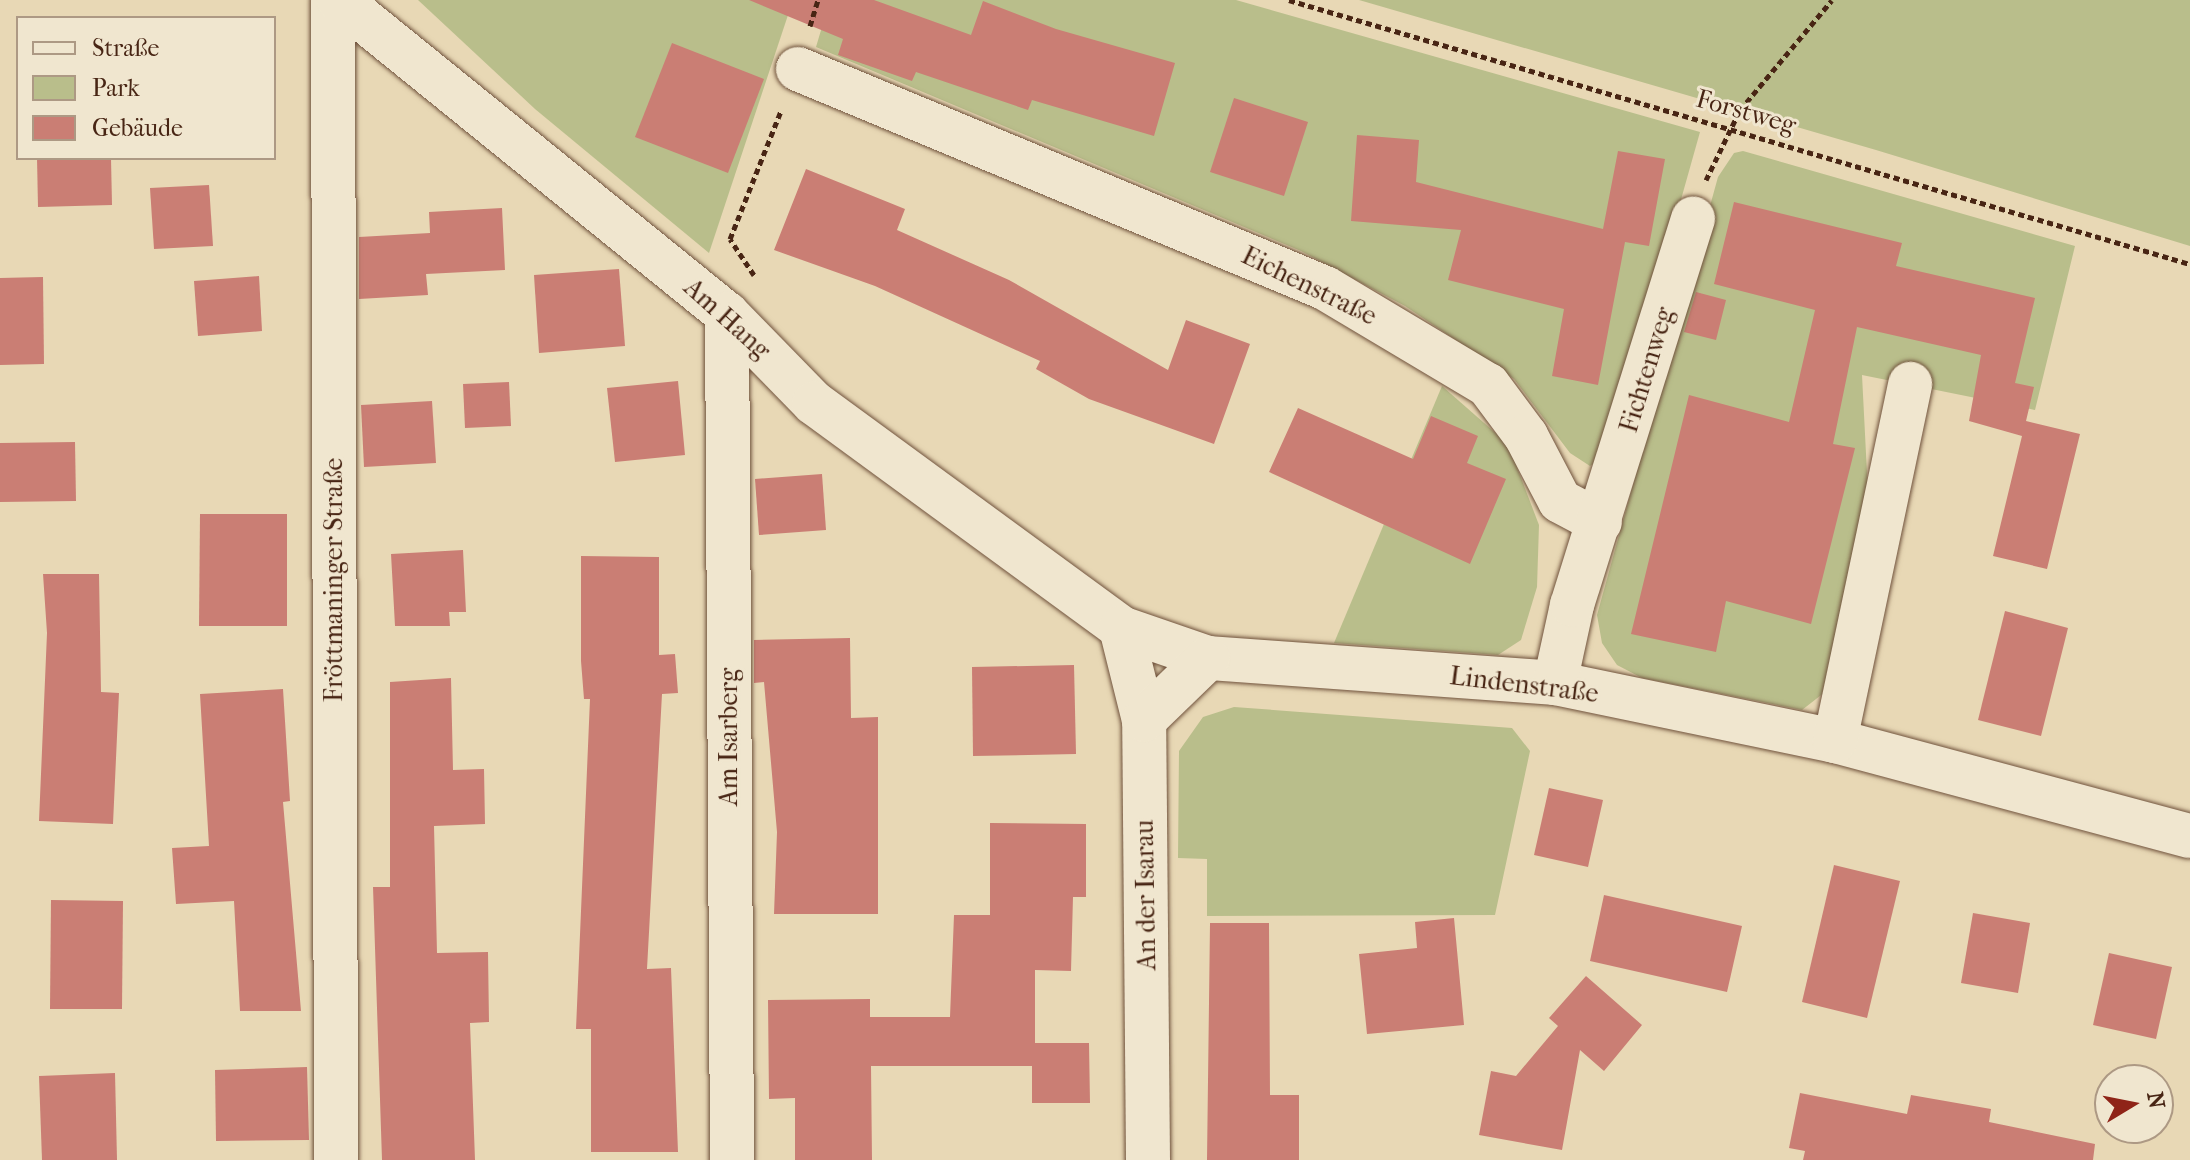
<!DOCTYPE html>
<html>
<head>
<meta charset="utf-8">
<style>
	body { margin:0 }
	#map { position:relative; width:2190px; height:1160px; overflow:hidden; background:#e8d8b5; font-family:"IM FELL French Canon",serif }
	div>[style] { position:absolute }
	.green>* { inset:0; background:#b9be8b }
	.building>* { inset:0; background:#ca7e74 }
	.path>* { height:5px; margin-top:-2.5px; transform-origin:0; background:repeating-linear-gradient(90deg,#482514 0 6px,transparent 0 10px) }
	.roads { filter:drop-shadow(0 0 2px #70523c) drop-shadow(0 0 2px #70523c) }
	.minor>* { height:44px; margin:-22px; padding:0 22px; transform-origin:22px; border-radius:22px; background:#f0e6cf }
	span { translate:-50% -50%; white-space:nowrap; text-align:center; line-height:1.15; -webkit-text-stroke:6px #f0e6cf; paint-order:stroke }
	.street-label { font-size:26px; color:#482514 }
	.legend { position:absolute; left:16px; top:16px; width:260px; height:144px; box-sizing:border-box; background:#f0e6cf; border:2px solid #ad9984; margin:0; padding:10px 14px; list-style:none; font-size:24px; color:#482514 }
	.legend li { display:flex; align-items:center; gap:16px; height:40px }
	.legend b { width:40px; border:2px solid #ad9984 }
	.north { position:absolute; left:2094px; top:1064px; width:80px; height:80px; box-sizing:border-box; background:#f0e6cf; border:2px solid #ad9984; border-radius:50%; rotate:80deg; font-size:22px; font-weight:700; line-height:32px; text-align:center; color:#482514 }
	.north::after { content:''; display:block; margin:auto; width:28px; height:36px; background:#8f2418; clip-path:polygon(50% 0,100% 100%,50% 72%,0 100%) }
</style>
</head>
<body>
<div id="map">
	<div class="green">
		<i style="clip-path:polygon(418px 0,793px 0,709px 253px,535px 109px)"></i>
		<i style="clip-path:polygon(830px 0,1236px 0,1700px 132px,1610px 452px,1590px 466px,1570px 453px,1514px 379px,1405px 306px,1301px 251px,816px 47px)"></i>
		<i style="clip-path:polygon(1359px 0,2190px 0,2190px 246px,1876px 150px)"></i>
		<i style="clip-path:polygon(1743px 151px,2075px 246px,2035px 410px,1862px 375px,1868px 493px,1825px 692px,1802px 710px,1642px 678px,1617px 665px,1602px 643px,1597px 615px,1718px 177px,1734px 153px)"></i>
		<i style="clip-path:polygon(1442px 386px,1508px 444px,1539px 525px,1537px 587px,1521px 640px,1498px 655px,1334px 643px)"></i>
		<i style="clip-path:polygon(1234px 707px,1512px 728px,1530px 751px,1495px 915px,1207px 916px,1207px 859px,1178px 858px,1179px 751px,1203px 717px)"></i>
	</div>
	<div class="building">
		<i style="clip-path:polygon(749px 0,874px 0,971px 35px,983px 1px,1056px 29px,1175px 63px,1154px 136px,1032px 100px,1028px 110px,916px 72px,912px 81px,838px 55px,843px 39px)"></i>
		<i style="clip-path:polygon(672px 43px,764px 79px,728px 173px,635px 137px)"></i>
		<i style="clip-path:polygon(1234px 98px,1308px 122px,1284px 196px,1210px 172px)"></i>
		<i style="clip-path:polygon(1357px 135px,1419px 140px,1416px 182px,1603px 229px,1618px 151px,1665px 159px,1649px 246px,1625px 242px,1598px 385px,1552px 376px,1564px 309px,1448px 280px,1461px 230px,1351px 221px)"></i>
		<i style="clip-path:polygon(37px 158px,111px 158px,112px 205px,38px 207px)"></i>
		<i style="clip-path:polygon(806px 169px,905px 209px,897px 230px,1009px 280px,1168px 370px,1186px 320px,1250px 344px,1214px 444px,1089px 399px,1036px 369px,1040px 361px,875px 286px,774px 250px)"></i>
		<i style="clip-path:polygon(209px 185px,213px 246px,154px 249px,150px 188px)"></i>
		<i style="clip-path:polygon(1734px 202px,1902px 243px,1896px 266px,2035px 298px,2015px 383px,2034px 387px,2026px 421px,2080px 434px,2047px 569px,1993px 556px,2022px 436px,1969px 421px,1981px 355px,1857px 327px,1833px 444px,1855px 448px,1811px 624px,1726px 601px,1716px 652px,1631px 634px,1689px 395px,1789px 422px,1815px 310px,1714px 284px)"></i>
		<i style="clip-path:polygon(502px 208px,505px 270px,426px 274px,428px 295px,359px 299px,359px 237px,430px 233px,429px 212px)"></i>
		<i style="clip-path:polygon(619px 269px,625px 346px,539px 353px,534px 275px)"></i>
		<i style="clip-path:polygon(259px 276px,262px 331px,198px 336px,194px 281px)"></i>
		<i style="clip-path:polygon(43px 277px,44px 364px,0 365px,0 278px)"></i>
		<i style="clip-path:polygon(1696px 292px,1726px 300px,1716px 340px,1684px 332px)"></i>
		<i style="clip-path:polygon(678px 381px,685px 455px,615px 462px,607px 388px)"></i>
		<i style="clip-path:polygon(509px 382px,511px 426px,465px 428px,463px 384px)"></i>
		<i style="clip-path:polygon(432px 401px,436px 463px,364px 467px,361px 405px)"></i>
		<i style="clip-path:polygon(1298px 408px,1413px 459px,1431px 416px,1478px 436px,1467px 463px,1506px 479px,1470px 564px,1269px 472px)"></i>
		<i style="clip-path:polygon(75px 442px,76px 501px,0 502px,0 443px)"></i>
		<i style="clip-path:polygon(822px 474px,826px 530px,759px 535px,755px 479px)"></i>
		<i style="clip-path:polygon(200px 514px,287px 514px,287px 626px,199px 626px)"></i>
		<i style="clip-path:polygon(463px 550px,466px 612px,449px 612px,450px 626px,395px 626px,391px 554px)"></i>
		<i style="clip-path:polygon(581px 556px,659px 557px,659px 655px,675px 654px,678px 693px,662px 694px,647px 969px,671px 968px,678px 1152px,591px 1152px,591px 1029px,576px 1029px,590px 699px,584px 699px,581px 661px)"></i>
		<i style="clip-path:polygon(43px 574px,99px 574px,101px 692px,119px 693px,113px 824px,39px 821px,47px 633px)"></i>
		<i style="clip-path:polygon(2005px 611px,2068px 628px,2041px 736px,1978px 720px)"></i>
		<i style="clip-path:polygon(850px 638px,851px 718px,878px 717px,878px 914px,774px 914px,777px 832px,764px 682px,754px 683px,754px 640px)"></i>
		<i style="clip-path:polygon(1074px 665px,1076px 754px,973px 756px,972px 667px)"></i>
		<i style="clip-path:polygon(451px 678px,453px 770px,484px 769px,485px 824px,434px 826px,437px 953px,488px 952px,489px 1022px,470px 1023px,475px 1160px,382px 1160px,373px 887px,390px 887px,390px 682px)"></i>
		<i style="clip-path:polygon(283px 689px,290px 801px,283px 802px,301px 1011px,240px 1011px,234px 901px,176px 904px,172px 848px,209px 846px,200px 694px)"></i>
		<i style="clip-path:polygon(1549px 788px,1603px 800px,1588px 867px,1534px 855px)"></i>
		<i style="clip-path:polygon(990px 823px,1086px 824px,1086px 897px,1073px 897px,1071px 971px,1035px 970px,1035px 1043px,1089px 1043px,1090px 1103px,1032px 1103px,1032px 1066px,871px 1066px,872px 1160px,795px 1160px,795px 1098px,769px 1099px,768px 1000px,870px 999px,870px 1017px,950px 1017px,954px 915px,990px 915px)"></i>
		<i style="clip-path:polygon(1834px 865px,1900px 881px,1867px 1018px,1802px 1002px)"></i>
		<i style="clip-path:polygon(1604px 895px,1742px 926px,1727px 992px,1590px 961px)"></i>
		<i style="clip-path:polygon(51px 900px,123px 901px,122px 1009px,50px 1009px)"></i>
		<i style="clip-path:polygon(1973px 913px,2030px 923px,2018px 993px,1961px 983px)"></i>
		<i style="clip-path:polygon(1454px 918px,1464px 1025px,1367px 1034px,1359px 954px,1417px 948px,1415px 922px)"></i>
		<i style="clip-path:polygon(1210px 923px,1269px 923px,1270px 1095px,1299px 1095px,1299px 1160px,1207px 1160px)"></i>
		<i style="clip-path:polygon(2109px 953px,2172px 967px,2156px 1039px,2093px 1025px)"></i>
		<i style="clip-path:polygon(1586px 976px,1642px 1025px,1604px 1071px,1580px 1050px,1562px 1150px,1479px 1135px,1491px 1071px,1516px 1076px,1558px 1026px,1549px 1018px)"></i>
		<i style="clip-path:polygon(307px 1067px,309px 1140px,216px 1141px,215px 1070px)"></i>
		<i style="clip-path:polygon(115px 1073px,117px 1160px,42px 1160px,39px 1076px)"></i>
		<i style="clip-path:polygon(1800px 1093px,1907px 1114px,1911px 1095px,1991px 1109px,1989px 1122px,2095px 1144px,2093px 1160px,1803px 1160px,1805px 1151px,1789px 1148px)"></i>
	</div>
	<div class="path">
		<i style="left:1289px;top:0;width:939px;rotate:16.33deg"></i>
		<i style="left:810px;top:26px;width:27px;rotate:-73deg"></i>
		<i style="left:1706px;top:180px;width:78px;rotate:-64.1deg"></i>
		<i style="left:1740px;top:110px;width:143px;rotate:-50.1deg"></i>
		<i style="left:754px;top:275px;width:43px;rotate:-123.7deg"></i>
		<i style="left:730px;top:239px;width:138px;rotate:-68.3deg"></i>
	</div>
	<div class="roads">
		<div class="minor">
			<i style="left:333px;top:0;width:1160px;rotate:89.85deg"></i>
			<i style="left:339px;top:0;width:499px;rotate:39deg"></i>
			<i style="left:727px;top:314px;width:124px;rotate:45.7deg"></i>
			<i style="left:814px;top:403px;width:381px;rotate:36.2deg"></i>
			<i style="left:1121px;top:628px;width:92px;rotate:19deg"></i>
			<i style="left:1208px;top:658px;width:348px;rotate:4.1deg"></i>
			<i style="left:1555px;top:683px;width:286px;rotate:11.7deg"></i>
			<i style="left:1835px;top:741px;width:367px;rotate:15deg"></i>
			<i style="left:798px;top:69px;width:571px;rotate:22.57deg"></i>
			<i style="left:1325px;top:288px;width:190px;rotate:30.8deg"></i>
			<i style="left:1488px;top:385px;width:64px;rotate:53.3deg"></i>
			<i style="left:1526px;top:436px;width:73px;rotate:62.4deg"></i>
			<i style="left:1560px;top:501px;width:45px;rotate:27.7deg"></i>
			<i style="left:727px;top:314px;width:846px;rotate:89.66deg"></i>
			<i style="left:1121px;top:628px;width:95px;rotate:76deg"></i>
			<i style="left:1555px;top:683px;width:80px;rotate:-77.7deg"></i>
			<i style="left:1572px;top:605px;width:405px;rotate:-72.6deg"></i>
			<i style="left:1835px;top:741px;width:365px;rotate:-78.1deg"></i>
			<i style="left:1148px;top:1160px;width:440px;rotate:-90.5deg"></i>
			<i style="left:1144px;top:720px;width:89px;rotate:-44.1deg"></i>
		</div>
	</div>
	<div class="street-label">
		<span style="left:1746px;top:112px;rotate:16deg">Forstweg</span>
		<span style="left:1309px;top:286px;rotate:26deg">Eichenstraße</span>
		<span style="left:727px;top:319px;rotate:42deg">Am Hang</span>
		<span style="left:1647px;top:370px;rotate:-73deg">Fichtenweg</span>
		<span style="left:334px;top:580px;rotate:-90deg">Fröttmaninger Straße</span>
		<span style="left:1524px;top:685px;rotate:7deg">Lindenstraße</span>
		<span style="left:729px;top:737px;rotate:-90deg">Am Isarberg</span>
		<span style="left:1146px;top:895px;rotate:-91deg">An der Isarau</span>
	</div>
	<ul class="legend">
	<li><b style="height:10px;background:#f0e6cf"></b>Straße</li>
	<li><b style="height:22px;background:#b9be8b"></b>Park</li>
	<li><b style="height:22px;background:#ca7e74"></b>Gebäude</li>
	</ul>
	<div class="north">N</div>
</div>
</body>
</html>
